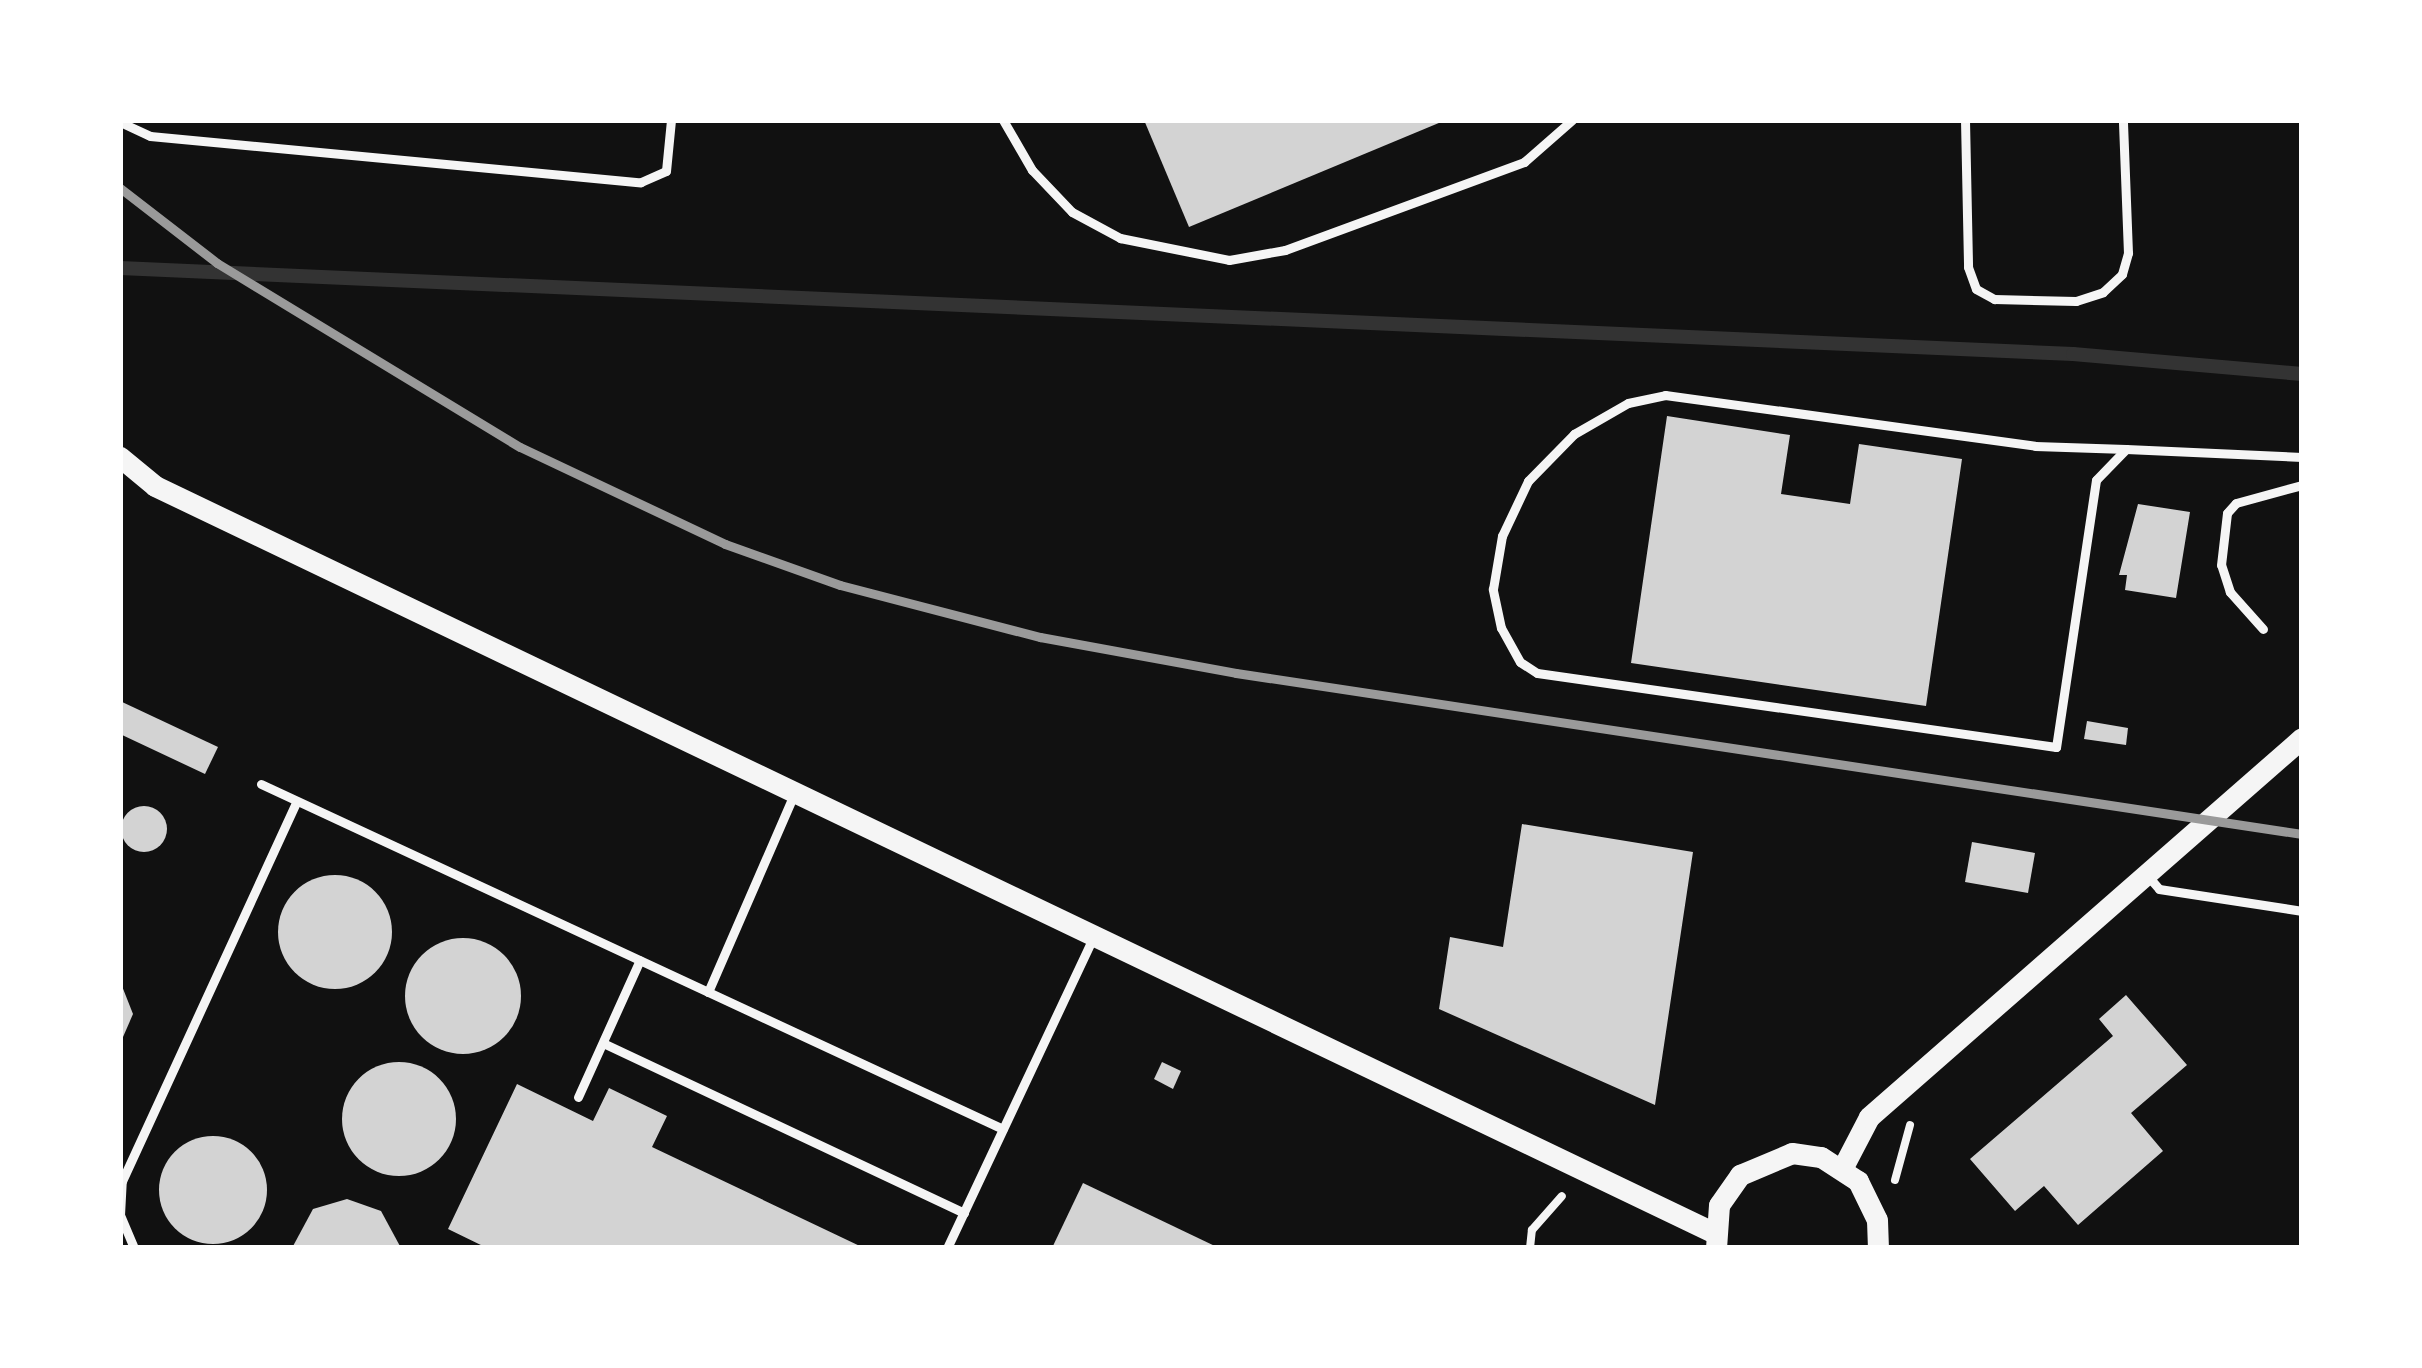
<!DOCTYPE html>
<html>
<head>
<meta charset="utf-8">
<style>
	body { margin:0 }
	#map { position:relative; width:2422px; height:1368px; overflow:hidden; background:#111; font-family:"Nunito Sans",sans-serif }
	div>[style] { position:absolute }
	.stream>* { height:14px; margin:-7px; padding:0 7px; transform-origin:7px; border-radius:7px; background:#333 }
	.building>* { inset:0; background:#d3d3d3 }
	.round { border-radius:50% }
	.path>* { height:8px; margin:-4px; padding:0 4px; transform-origin:4px; border-radius:4px; background:#f5f5f5 }
	.service>* { height:9px; margin:-4.5px; padding:0 4.5px; transform-origin:4.5px; border-radius:4.5px; background:#f5f5f5 }
	.tertiary>* { height:21px; margin:-10.5px; padding:0 10.5px; transform-origin:10.5px; border-radius:10.5px; background:#f5f5f5 }
	.rail>* { height:9px; margin:-4.5px; padding:0 4.5px; transform-origin:4.5px; border-radius:4.5px; background:#9a9a9a }
	span { translate:-50% -50%; white-space:nowrap; text-align:center; line-height:1.15; -webkit-text-stroke:12px #fff; paint-order:stroke }
	.frame { position:absolute; inset:0; border:123px solid #fff; pointer-events:none }
</style>
</head>
<body>
<div id="map">
	<div class="stream">
		<i style="left:120px;top:268px;width:1955px;rotate:2.52deg"></i>
		<i style="left:2073px;top:354px;width:230px;rotate:5deg"></i>
	</div>
	<div class="building">
		<i style="clip-path:polygon(1144px 120px,1446px 120px,1189px 227px)"></i>
		<i style="clip-path:polygon(1667px 416px,1790px 435px,1781px 494px,1850px 504px,1859px 444px,1962px 459px,1926px 706px,1631px 663px)"></i>
		<i style="clip-path:polygon(2138px 504px,2190px 512px,2176px 598px,2125px 590px,2127px 575px,2119px 575px)"></i>
		<i style="clip-path:polygon(120px 701px,218px 747px,205px 774px,120px 734px)"></i>
		<i style="clip-path:polygon(2087px 721px,2128px 728px,2126px 745px,2084px 739px)"></i>
		<i class="round" style="left:121px;top:806px;width:46px;height:46px"></i>
		<i style="clip-path:polygon(1522px 824px,1693px 852px,1655px 1105px,1439px 1009px,1450px 937px,1503px 947px)"></i>
		<i style="clip-path:polygon(1972px 842px,2035px 853px,2028px 893px,1965px 882px)"></i>
		<i class="round" style="left:278px;top:875px;width:114px;height:114px"></i>
		<i class="round" style="left:405px;top:938px;width:116px;height:116px"></i>
		<i style="clip-path:polygon(120px 981px,133px 1014px,120px 1044px)"></i>
		<i style="clip-path:polygon(2126px 995px,2187px 1065px,2131px 1113px,2163px 1151px,2078px 1225px,2044px 1186px,2015px 1211px,1970px 1159px,2113px 1036px,2099px 1019px)"></i>
		<i class="round" style="left:342px;top:1062px;width:114px;height:114px"></i>
		<i style="clip-path:polygon(1162px 1062px,1181px 1071px,1173px 1089px,1154px 1079px)"></i>
		<i style="clip-path:polygon(517px 1084px,593px 1121px,609px 1088px,667px 1116px,652px 1147px,864px 1248px,487px 1248px,448px 1229px)"></i>
		<i class="round" style="left:159px;top:1136px;width:108px;height:108px"></i>
		<i style="clip-path:polygon(1083px 1183px,1219px 1248px,1052px 1248px)"></i>
		<i style="clip-path:polygon(347px 1199px,381px 1211px,401px 1248px,292px 1248px,313px 1209px)"></i>
	</div>
	<div class="path">
		<i style="left:1895px;top:1180px;width:57px;rotate:-74.7deg"></i>
		<i style="left:1530px;top:1248px;width:18px;rotate:-84deg"></i>
		<i style="left:1532px;top:1230px;width:45px;rotate:-48.6deg"></i>
	</div>
	<div class="service">
		<i style="left:1003px;top:120px;width:58px;rotate:59.9deg"></i>
		<i style="left:1032px;top:170px;width:58px;rotate:46.4deg"></i>
		<i style="left:1072px;top:212px;width:55px;rotate:28.4deg"></i>
		<i style="left:1120px;top:238px;width:111px;rotate:11.4deg"></i>
		<i style="left:1229px;top:260px;width:57px;rotate:-10.1deg"></i>
		<i style="left:1285px;top:250px;width:255px;rotate:-20.2deg"></i>
		<i style="left:1524px;top:162px;width:64px;rotate:-41.2deg"></i>
		<i style="left:1965px;top:120px;width:147px;rotate:88.8deg"></i>
		<i style="left:1968px;top:267px;width:23px;rotate:70deg"></i>
		<i style="left:1976px;top:289px;width:21px;rotate:29deg"></i>
		<i style="left:1994px;top:299px;width:82px;rotate:1.4deg"></i>
		<i style="left:2076px;top:301px;width:28px;rotate:-18deg"></i>
		<i style="left:2103px;top:292px;width:26px;rotate:-43deg"></i>
		<i style="left:2122px;top:274px;width:22px;rotate:-74deg"></i>
		<i style="left:2128px;top:253px;width:133px;rotate:-92.2deg"></i>
		<i style="left:120px;top:122px;width:33px;rotate:25deg"></i>
		<i style="left:150px;top:136px;width:493px;rotate:5.4deg"></i>
		<i style="left:641px;top:182px;width:27px;rotate:-24deg"></i>
		<i style="left:666px;top:171px;width:51px;rotate:-84.4deg"></i>
		<i style="left:2126px;top:449px;width:43px;rotate:134.1deg"></i>
		<i style="left:2096px;top:480px;width:270px;rotate:98.5deg"></i>
		<i style="left:2056px;top:747px;width:524px;rotate:-171.89deg"></i>
		<i style="left:1537px;top:673px;width:20px;rotate:-147deg"></i>
		<i style="left:1520px;top:662px;width:39px;rotate:-119deg"></i>
		<i style="left:1501px;top:628px;width:40px;rotate:-102deg"></i>
		<i style="left:1493px;top:589px;width:54px;rotate:-80.4deg"></i>
		<i style="left:1502px;top:536px;width:61px;rotate:-64.7deg"></i>
		<i style="left:1528px;top:481px;width:66px;rotate:-45.6deg"></i>
		<i style="left:1574px;top:434px;width:62px;rotate:-29.9deg"></i>
		<i style="left:1628px;top:403px;width:38px;rotate:-12deg"></i>
		<i style="left:1665px;top:395px;width:373px;rotate:7.8deg"></i>
		<i style="left:2035px;top:446px;width:91px;rotate:1.9deg"></i>
		<i style="left:2126px;top:449px;width:176px;rotate:2.6deg"></i>
		<i style="left:2263px;top:629px;width:50px;rotate:-131.7deg"></i>
		<i style="left:2230px;top:592px;width:28px;rotate:-108deg"></i>
		<i style="left:2221px;top:565px;width:52px;rotate:-83.4deg"></i>
		<i style="left:2227px;top:513px;width:13px;rotate:-48deg"></i>
		<i style="left:2236px;top:503px;width:68px;rotate:-15.3deg"></i>
		<i style="left:261px;top:784px;width:818px;rotate:24.94deg"></i>
		<i style="left:2147px;top:875px;width:18px;rotate:49deg"></i>
		<i style="left:2159px;top:889px;width:145px;rotate:8.7deg"></i>
		<i style="left:708px;top:992px;width:216px;rotate:-66.5deg"></i>
		<i style="left:603px;top:1043px;width:399px;rotate:25.2deg"></i>
		<i style="left:578px;top:1097px;width:150px;rotate:-65.7deg"></i>
		<i style="left:134px;top:1248px;width:36px;rotate:-113deg"></i>
		<i style="left:120px;top:1215px;width:34px;rotate:-87deg"></i>
		<i style="left:122px;top:1181px;width:418px;rotate:-65.3deg"></i>
		<i style="left:947px;top:1248px;width:345px;rotate:-64.8deg"></i>
	</div>
	<div class="tertiary">
		<i style="left:120px;top:457px;width:45px;rotate:39.6deg"></i>
		<i style="left:155px;top:486px;width:1727px;rotate:25.59deg"></i>
		<i style="left:1843px;top:1167px;width:56px;rotate:-62.5deg"></i>
		<i style="left:1869px;top:1117px;width:575px;rotate:-41.2deg"></i>
		<i style="left:1716px;top:1248px;width:43px;rotate:-86deg"></i>
		<i style="left:1719px;top:1205px;width:37px;rotate:-55deg"></i>
		<i style="left:1740px;top:1175px;width:56px;rotate:-22.9deg"></i>
		<i style="left:1792px;top:1153px;width:29px;rotate:8deg"></i>
		<i style="left:1821px;top:1157px;width:44px;rotate:33deg"></i>
		<i style="left:1858px;top:1181px;width:43px;rotate:64deg"></i>
		<i style="left:1877px;top:1220px;width:28px;rotate:88deg"></i>
	</div>
	<div class="rail">
		<i style="left:120px;top:188px;width:123px;rotate:37.7deg"></i>
		<i style="left:217px;top:263px;width:354px;rotate:31.3deg"></i>
		<i style="left:520px;top:447px;width:227px;rotate:25.3deg"></i>
		<i style="left:725px;top:544px;width:122px;rotate:19.6deg"></i>
		<i style="left:840px;top:585px;width:207px;rotate:14.6deg"></i>
		<i style="left:1040px;top:637px;width:199px;rotate:10.4deg"></i>
		<i style="left:1236px;top:673px;width:1078px;rotate:8.59deg"></i>
	</div>
	<div class="frame"></div>
</div>
</body>
</html>
